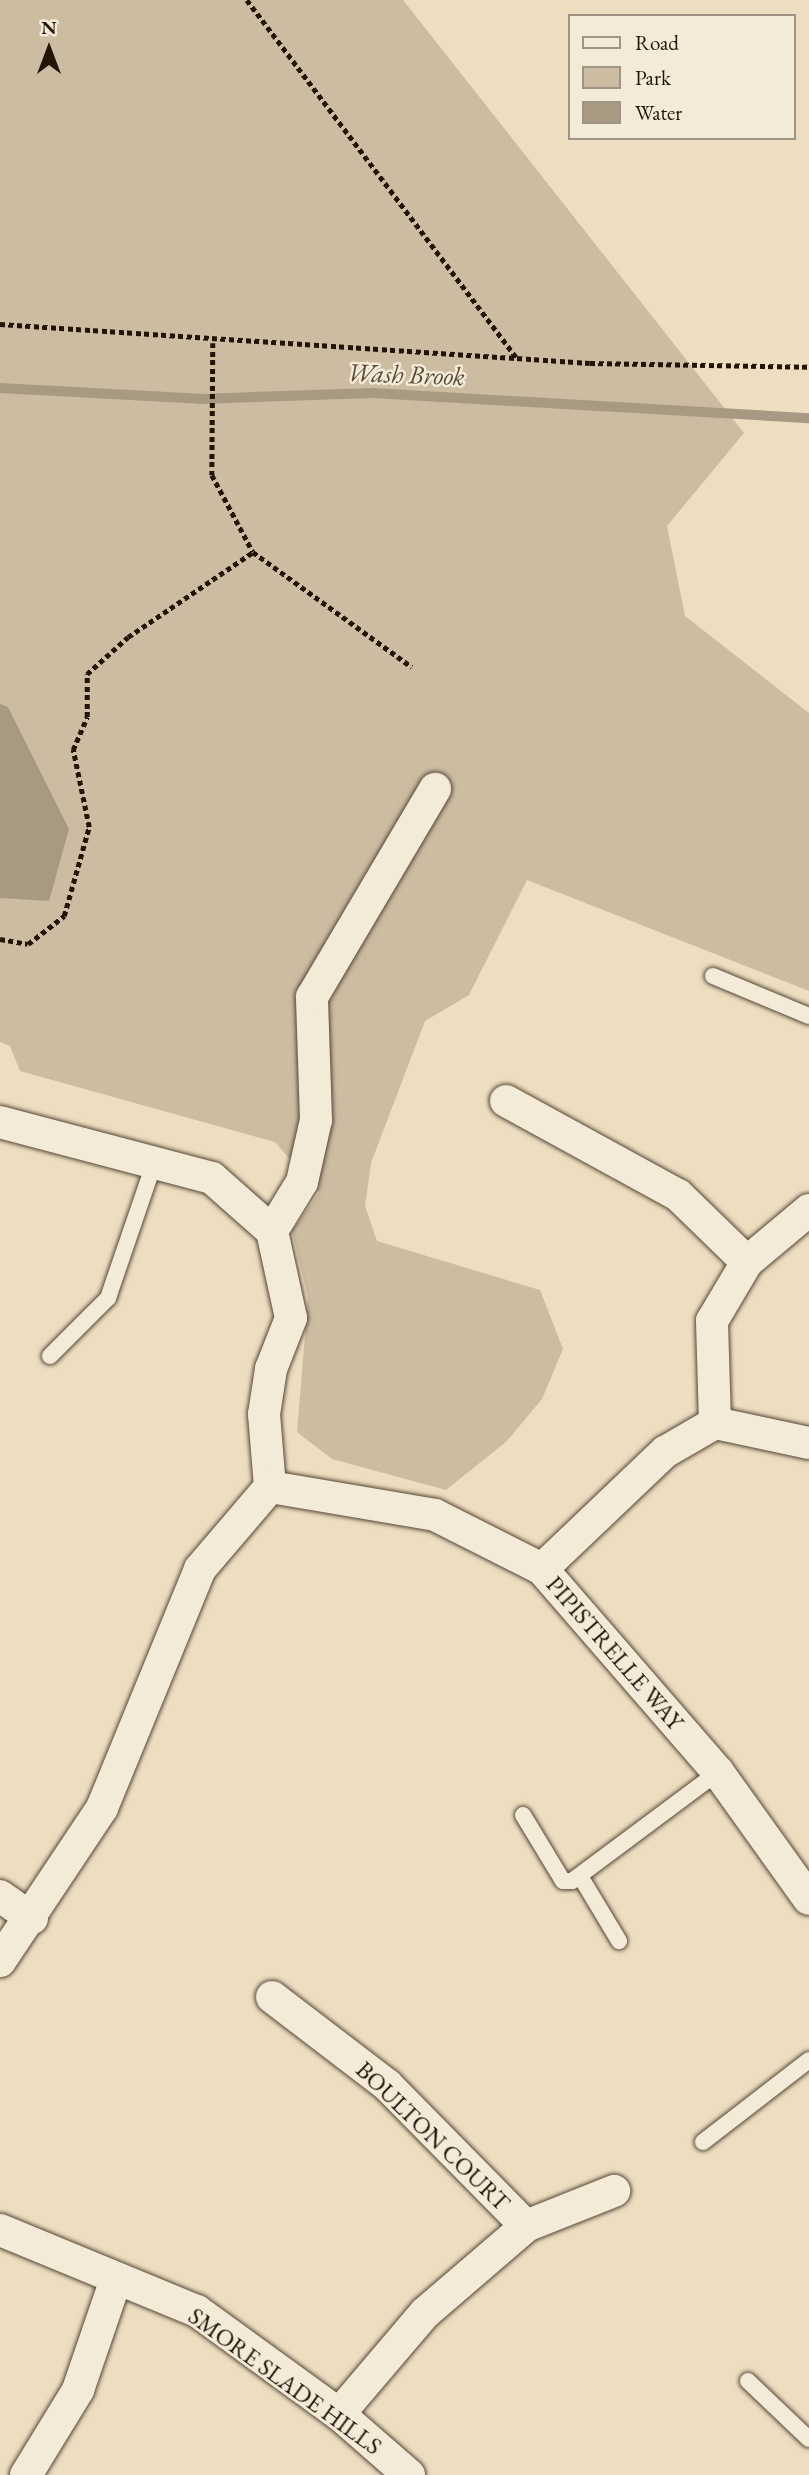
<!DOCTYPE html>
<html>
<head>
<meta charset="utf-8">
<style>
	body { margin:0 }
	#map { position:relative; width:809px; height:2475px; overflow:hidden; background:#eddec1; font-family:"EB Garamond",serif }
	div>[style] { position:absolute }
	.green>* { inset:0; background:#cbbca2 }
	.water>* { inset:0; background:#a89982 }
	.stream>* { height:10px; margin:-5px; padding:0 5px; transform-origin:5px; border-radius:5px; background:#a89982 }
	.path>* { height:4.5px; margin-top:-2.25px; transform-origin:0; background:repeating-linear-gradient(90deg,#231408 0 5px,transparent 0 8.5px) }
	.roads { filter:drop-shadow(0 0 2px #564636) drop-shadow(0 0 2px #564636) }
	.service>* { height:16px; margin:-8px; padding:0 8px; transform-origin:8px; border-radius:8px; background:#f3ead7 }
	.minor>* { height:32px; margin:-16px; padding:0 16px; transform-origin:16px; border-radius:16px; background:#f3ead7 }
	span { translate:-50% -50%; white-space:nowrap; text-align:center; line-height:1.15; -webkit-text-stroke:5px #f3ead7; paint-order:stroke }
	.street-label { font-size:24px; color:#231408 }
	.water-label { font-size:26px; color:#584939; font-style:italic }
	.legend { position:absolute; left:568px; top:14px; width:228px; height:126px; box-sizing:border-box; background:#f3ead7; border:2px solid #a09484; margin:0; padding:9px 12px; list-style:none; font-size:21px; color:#231408 }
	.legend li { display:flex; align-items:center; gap:14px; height:35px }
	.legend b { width:35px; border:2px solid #a09484 }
	.north { position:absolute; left:14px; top:14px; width:70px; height:70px; -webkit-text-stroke:5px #f3ead7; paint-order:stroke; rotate:0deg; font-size:19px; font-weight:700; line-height:28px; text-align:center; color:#231408 }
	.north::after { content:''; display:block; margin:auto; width:24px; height:32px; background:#231408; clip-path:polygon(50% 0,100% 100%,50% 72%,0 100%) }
</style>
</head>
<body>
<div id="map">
	<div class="green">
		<i style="clip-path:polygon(0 0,403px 0,744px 433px,667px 526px,685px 616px,809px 713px,809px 991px,527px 880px,469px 995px,425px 1021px,371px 1163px,365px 1206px,377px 1241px,540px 1290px,563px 1349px,542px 1399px,507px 1441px,446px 1490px,332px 1459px,297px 1432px,308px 1298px,292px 1231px,319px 1193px,275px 1142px,20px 1071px,10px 1046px,0 1042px)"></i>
	</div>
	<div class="water">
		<i style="clip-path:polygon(0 704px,8px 707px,69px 829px,49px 901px,0 898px)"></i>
	</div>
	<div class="stream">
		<i style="left:0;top:388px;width:200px;rotate:3.1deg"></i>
		<i style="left:200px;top:399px;width:173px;rotate:-2deg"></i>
		<i style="left:373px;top:393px;width:437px;rotate:3.3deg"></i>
	</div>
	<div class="path">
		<i style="left:247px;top:0;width:448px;rotate:53deg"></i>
		<i style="left:0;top:324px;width:591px;rotate:3.78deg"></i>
		<i style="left:590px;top:363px;width:219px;rotate:1deg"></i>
		<i style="left:213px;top:343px;width:132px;rotate:90.4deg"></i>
		<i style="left:212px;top:475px;width:87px;rotate:62deg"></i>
		<i style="left:253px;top:552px;width:196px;rotate:35.9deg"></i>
		<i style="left:0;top:939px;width:28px;rotate:10deg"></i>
		<i style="left:28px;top:944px;width:46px;rotate:-37.9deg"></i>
		<i style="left:64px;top:916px;width:92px;rotate:-74.3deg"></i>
		<i style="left:89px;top:827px;width:79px;rotate:-101.7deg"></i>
		<i style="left:73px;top:750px;width:36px;rotate:-67deg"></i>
		<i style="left:87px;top:717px;width:43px;rotate:-90deg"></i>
		<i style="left:87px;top:674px;width:55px;rotate:-42.1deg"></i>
		<i style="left:128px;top:637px;width:151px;rotate:-34.2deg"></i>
	</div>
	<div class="roads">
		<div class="service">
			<i style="left:713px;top:976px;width:104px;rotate:22.6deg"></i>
			<i style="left:50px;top:1356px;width:82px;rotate:-45deg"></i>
			<i style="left:108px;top:1298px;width:145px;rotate:-71.1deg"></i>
			<i style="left:523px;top:1815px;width:77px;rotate:58.8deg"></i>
			<i style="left:563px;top:1881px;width:9px"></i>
			<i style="left:572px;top:1881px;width:182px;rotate:-36.7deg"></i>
			<i style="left:580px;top:1876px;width:76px;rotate:59deg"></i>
			<i style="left:703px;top:2142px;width:134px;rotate:-37.7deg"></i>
			<i style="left:748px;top:2381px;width:84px;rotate:43.6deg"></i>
		</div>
		<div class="minor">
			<i style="left:506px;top:1101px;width:196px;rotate:28.7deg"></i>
			<i style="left:678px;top:1195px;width:96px;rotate:44.2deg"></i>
			<i style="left:0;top:1122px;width:219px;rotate:14.8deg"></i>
			<i style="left:212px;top:1178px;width:80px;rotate:41.5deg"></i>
			<i style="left:272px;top:1231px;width:89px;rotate:77.7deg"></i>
			<i style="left:291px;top:1318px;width:55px;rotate:111.4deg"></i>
			<i style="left:271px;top:1369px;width:46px;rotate:98.8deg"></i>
			<i style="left:264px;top:1414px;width:73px;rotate:85.3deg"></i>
			<i style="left:272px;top:1231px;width:57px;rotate:-58.5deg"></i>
			<i style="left:302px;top:1182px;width:64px;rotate:-77.3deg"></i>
			<i style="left:316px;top:1120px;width:123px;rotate:-91.9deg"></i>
			<i style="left:312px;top:997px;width:242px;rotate:-59.4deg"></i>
			<i style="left:715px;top:1423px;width:102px;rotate:-91.7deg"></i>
			<i style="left:712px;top:1321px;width:69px;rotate:-59.3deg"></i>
			<i style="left:747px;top:1262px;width:81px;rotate:-40deg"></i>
			<i style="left:270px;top:1487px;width:167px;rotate:9.6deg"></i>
			<i style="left:435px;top:1515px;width:120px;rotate:26.8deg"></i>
			<i style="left:542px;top:1569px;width:269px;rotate:49.1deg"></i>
			<i style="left:718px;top:1772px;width:156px;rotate:54.4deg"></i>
			<i style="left:542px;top:1569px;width:170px;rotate:-43.6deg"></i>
			<i style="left:665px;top:1452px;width:58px;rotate:-30.1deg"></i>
			<i style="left:715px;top:1423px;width:96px;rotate:12deg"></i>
			<i style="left:0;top:1896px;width:39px;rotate:35deg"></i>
			<i style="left:0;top:1961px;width:184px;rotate:-56.3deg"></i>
			<i style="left:102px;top:1808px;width:258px;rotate:-67.7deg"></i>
			<i style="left:200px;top:1569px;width:108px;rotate:-49.5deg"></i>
			<i style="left:272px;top:1997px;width:145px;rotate:37.4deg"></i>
			<i style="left:387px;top:2085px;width:198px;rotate:45.4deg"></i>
			<i style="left:0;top:2230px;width:213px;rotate:22.4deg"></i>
			<i style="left:197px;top:2311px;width:175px;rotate:36deg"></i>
			<i style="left:339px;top:2414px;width:93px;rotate:41.1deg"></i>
			<i style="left:339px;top:2414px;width:133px;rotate:-49.6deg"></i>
			<i style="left:425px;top:2313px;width:133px;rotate:-40.7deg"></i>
			<i style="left:526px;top:2226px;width:95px;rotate:-21.7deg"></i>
			<i style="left:26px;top:2475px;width:100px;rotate:-58.5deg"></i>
			<i style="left:78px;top:2390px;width:114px;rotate:-71.1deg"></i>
		</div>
	</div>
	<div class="street-label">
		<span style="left:615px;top:1653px;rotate:49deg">PIPISTRELLE WAY</span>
		<span style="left:433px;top:2136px;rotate:44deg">BOULTON COURT</span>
		<span style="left:285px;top:2381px;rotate:36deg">SMORE SLADE HILLS</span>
	</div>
	<div class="water-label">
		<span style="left:406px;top:375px;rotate:2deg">Wash Brook</span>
	</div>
	<ul class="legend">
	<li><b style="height:9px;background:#f3ead7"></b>Road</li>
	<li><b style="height:19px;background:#cbbca2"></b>Park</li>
	<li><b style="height:19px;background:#a89982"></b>Water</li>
	</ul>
	<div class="north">N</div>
</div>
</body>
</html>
